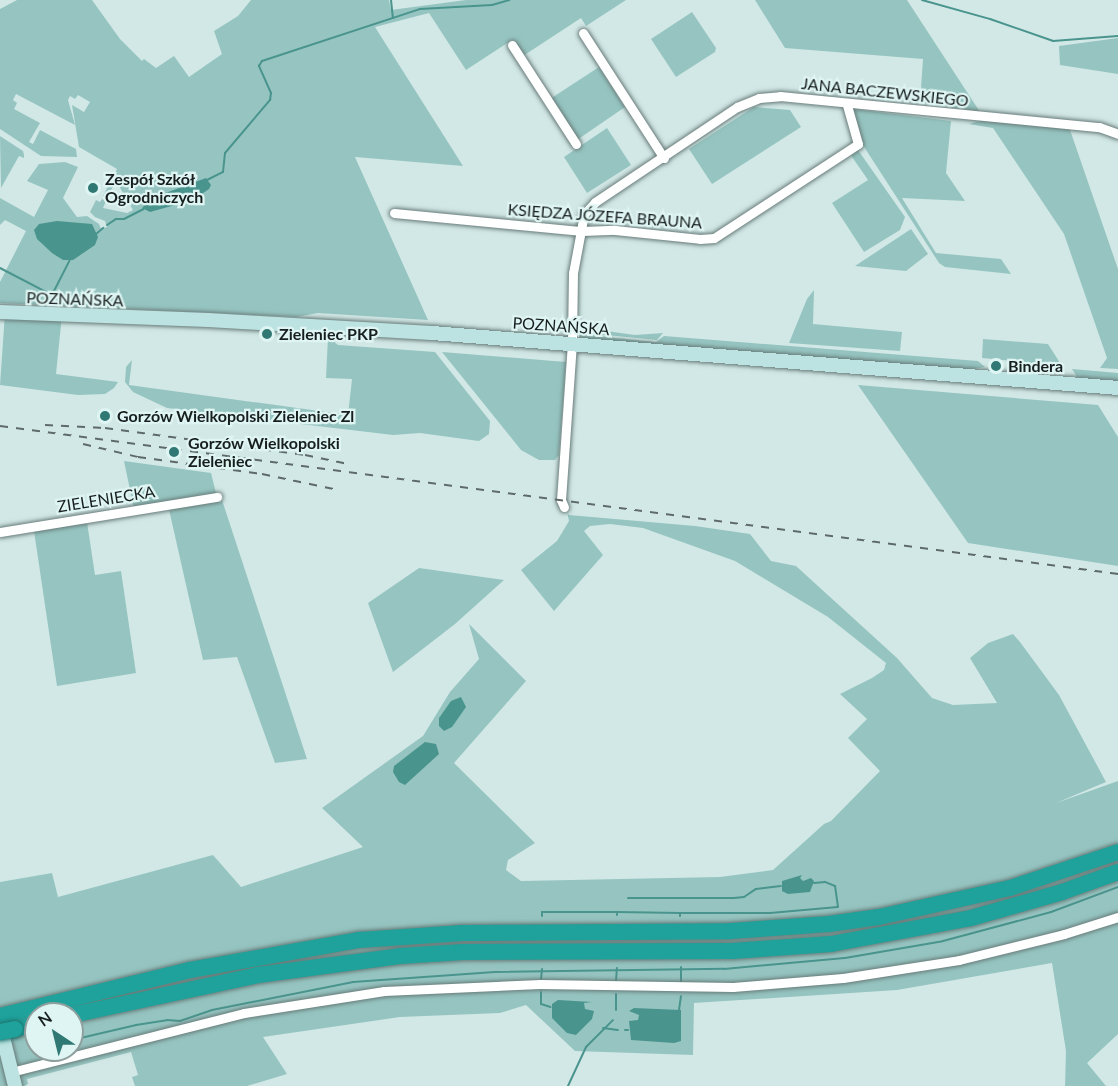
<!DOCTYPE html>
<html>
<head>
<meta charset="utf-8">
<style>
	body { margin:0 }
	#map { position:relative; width:1118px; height:1086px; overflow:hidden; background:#d2e8e6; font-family:Lato,sans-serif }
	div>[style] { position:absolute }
	.green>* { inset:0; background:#96c5c1 }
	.water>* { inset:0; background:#4a948e }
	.stream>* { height:2px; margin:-1px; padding:0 1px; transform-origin:1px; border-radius:1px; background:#4a948e }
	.roads { filter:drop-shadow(0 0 2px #687c7a) drop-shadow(0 0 2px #687c7a) }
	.street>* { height:9px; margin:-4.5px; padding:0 4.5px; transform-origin:4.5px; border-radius:4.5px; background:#fff }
	.secondary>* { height:14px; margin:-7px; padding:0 7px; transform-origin:7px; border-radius:7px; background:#bce3e1 }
	.highway>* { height:16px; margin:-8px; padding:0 8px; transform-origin:8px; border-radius:8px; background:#1ea29b }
	.rail>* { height:2px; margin-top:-1px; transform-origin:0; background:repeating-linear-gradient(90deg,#5d6a69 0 8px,transparent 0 16px) }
	.bridges { filter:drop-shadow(0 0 2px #1c746f) drop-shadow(0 0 2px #1c746f) }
	.highway-bridge>* { height:16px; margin:-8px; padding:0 8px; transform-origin:8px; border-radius:8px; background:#1ea29b }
	.dots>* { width:16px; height:16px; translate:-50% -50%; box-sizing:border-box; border:3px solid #dff5f3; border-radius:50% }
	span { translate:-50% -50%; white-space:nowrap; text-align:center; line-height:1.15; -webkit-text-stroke:4.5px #dff5f3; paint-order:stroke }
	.street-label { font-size:16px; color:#171f1e }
	.poi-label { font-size:16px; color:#171f1e; font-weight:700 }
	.left { translate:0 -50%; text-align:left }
	.north { position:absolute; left:24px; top:1002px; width:60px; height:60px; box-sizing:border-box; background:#dff5f3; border:2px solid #8f9f9e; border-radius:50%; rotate:325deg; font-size:16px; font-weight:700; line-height:24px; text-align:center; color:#171f1e }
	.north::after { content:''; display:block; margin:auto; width:21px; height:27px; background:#307873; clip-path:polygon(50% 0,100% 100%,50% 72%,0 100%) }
</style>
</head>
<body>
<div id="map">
	<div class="green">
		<i style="clip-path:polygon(17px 0,92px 0,120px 39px,142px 61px,144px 59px,156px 68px,174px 56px,189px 77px,222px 54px,214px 31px,238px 16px,251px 0,389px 0,391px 10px,466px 0,626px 0,586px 26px,581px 18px,523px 56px,512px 40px,466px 70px,429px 13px,375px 27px,463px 166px,355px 157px,428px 320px,318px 313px,296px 317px,0 303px,0 282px,26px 231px,5px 220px,0 225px,0 198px,34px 217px,48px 190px,27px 181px,39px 164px,65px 162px,78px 167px,63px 198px,77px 217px,87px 216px,99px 224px,101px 229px,107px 227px,105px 221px,95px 217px,90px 212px,96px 200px,100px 202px,102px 199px,106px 201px,103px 208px,127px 213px,133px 210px,116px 181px,107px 198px,103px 196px,117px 169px,79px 147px,72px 105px,84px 112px,90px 102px,78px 95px,75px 99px,70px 96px,68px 100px,75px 125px,16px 94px,13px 100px,17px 103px,14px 109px,40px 123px,29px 142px,33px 144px,40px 130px,76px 149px,77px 157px,41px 156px,0 129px,0 9px)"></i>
		<i style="clip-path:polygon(755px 0,907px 0,980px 112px,920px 102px,923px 59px,785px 48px)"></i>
		<i style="clip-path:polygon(692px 12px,716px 48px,715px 52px,676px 77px,651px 39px)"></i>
		<i style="clip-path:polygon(1118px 38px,1118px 74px,1060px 65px,1059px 46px)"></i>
		<i style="clip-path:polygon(599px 67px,625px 107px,577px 140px,550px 99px)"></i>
		<i style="clip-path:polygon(754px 107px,790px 110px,801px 127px,712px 184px,689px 149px)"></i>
		<i style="clip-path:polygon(853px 109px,951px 121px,946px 173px,965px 201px,902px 198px,936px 253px,1001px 259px,1011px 274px,945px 267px,939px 263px,859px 139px)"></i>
		<i style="clip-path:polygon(982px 120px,1069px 127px,1118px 269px,1118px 369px,1100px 368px,1107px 358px,1064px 234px,993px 128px,969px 124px)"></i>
		<i style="clip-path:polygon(607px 128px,631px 165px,587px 193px,564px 157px)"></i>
		<i style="clip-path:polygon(0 136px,23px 151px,24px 155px,24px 158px,19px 156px,1px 188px)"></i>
		<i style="clip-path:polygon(858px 150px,905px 217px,900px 230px,864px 252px,832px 203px,868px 180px,850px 154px)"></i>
		<i style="clip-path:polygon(911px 229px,928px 254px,906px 271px,855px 266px)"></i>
		<i style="clip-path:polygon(814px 290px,813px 324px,902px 332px,900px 351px,789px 343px,807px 299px)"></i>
		<i style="clip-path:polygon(5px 313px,62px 315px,56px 374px,118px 382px,114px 388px,105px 394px,78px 395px,0 385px)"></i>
		<i style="clip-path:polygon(577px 327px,635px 335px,663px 333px,657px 340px,576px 332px)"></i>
		<i style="clip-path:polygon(577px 334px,656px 342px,664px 336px,978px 361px,985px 367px,967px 370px,584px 340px)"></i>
		<i style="clip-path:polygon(328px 337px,338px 345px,435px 352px,490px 421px,489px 434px,479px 441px,420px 433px,393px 435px,167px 408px,133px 392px,125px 382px,126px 367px,132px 360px,129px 385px,348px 415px,352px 379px,326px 378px)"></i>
		<i style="clip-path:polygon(983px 339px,1048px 344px,1062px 366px,982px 358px)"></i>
		<i style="clip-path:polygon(442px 352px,566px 362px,559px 455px,555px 460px,539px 460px,521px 450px)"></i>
		<i style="clip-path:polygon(1072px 369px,1118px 373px,1118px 383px,1084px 379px,1077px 377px)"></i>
		<i style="clip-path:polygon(858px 385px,1098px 405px,1118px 437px,1118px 566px,968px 543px)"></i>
		<i style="clip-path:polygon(124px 461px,211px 473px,217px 497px,134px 509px)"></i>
		<i style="clip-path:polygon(208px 499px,222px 500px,307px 759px,275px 763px,237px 657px,203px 660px,168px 505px)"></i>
		<i style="clip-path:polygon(evenodd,567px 512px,569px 515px,695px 526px,750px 534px,771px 561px,796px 566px,897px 658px,932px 698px,953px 705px,997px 703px,970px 658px,988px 643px,1013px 634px,1020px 642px,1059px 695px,1106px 782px,1056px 803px,1118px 781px,1118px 1034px,1087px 1063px,1106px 1086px,1065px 1086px,1066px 1051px,1052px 963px,897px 990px,694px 1003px,693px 1055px,575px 1051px,526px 1005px,500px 1013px,400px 1017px,263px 1037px,287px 1074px,247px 1086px,135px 1086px,132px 1077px,138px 1075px,131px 1052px,27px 1079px,28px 1084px,24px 1086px,0 1086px,0 882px,52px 873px,58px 897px,213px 855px,241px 887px,363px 847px,322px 808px,423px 736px,450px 692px,479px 659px,469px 624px,526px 681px,454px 763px,535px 843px,508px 860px,506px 870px,521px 881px,720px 877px,773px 870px,824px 824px,831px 821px,880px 771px,848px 738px,867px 719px,840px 694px,872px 678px,884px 670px,886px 663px,828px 617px,735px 561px,643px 528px,610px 524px,590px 526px,584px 531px,603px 555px,554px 611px,521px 570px,557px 541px,569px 521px,567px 512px,36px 1014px,72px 1014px,72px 1050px,36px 1050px,36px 1014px)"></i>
		<i style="clip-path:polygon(87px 522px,95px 575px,121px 571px,136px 673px,57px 686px,34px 531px)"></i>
		<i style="clip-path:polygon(419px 568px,504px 580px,455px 624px,393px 672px,368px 603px)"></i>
	</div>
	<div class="water">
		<i style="clip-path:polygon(206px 178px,211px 185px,209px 189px,193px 200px,150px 212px,142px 208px,152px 198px)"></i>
		<i style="clip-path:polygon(57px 221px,92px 224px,98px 237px,95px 245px,73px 260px,63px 260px,52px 253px,37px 239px,34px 230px,39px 224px)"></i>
		<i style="clip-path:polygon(461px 697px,466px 707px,452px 727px,444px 731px,439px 726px,439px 718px,451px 701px)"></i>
		<i style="clip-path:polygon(425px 742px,436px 744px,439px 754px,405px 785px,399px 782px,393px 772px,394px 766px)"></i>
		<i style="clip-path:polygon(802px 875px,800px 878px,803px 881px,811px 878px,814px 881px,810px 892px,788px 894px,782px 891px,782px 881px)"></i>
		<i style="clip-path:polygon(558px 1000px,592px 1002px,584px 1003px,585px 1009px,594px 1011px,592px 1019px,576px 1035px,567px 1033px,552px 1018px,552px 1004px)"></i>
		<i style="clip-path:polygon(634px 1008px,681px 1010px,681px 1041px,674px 1043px,631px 1040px,629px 1021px,638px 1020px,639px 1015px,629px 1011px)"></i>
	</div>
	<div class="stream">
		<i style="left:391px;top:0;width:18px;rotate:84deg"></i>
		<i style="left:922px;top:0;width:71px;rotate:15.6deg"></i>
		<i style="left:990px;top:19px;width:67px;rotate:19.2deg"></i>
		<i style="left:1053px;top:41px;width:65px;rotate:-4.4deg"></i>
		<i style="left:207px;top:180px;width:18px;rotate:-27deg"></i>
		<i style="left:223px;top:172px;width:19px;rotate:-84deg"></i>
		<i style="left:225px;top:153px;width:70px;rotate:-49.7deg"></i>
		<i style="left:270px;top:100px;width:7px;rotate:-82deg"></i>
		<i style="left:271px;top:93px;width:30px;rotate:-114deg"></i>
		<i style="left:259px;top:66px;width:6px;rotate:-59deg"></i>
		<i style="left:262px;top:61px;width:166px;rotate:-18.2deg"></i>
		<i style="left:420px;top:9px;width:72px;rotate:-3.2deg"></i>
		<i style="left:492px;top:5px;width:18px;rotate:-16deg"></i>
		<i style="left:107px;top:225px;width:11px;rotate:-34deg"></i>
		<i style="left:116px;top:219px;width:8px"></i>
		<i style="left:124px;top:219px;width:22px;rotate:-27deg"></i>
		<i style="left:95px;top:235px;width:11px;rotate:-41deg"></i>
		<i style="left:0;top:268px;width:54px;rotate:27.5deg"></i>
		<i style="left:48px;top:293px;width:6px;rotate:-18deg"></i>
		<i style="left:54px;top:291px;width:38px;rotate:-63deg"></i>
		<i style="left:628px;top:898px;width:106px"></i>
		<i style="left:734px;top:898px;width:10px;rotate:-6deg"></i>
		<i style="left:744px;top:897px;width:14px;rotate:-34deg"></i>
		<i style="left:756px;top:889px;width:25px;rotate:-7deg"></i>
		<i style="left:617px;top:912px;width:63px;rotate:0.9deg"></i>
		<i style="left:680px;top:913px;width:3px;rotate:90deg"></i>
		<i style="left:680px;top:913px;width:90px"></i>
		<i style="left:770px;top:913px;width:68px;rotate:-5deg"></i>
		<i style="left:838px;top:907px;width:21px;rotate:-98deg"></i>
		<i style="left:835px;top:886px;width:11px;rotate:-158deg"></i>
		<i style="left:825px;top:882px;width:11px;rotate:175deg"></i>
		<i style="left:542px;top:916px;width:4px;rotate:-90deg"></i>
		<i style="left:542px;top:912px;width:75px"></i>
		<i style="left:617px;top:912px;width:3px;rotate:90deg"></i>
		<i style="left:681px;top:967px;width:15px;rotate:90deg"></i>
		<i style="left:541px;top:979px;width:10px;rotate:-84deg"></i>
		<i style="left:616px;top:981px;width:13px;rotate:-86deg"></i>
		<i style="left:541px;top:992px;width:12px;rotate:90deg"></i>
		<i style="left:541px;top:1004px;width:10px;rotate:17deg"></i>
		<i style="left:616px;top:994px;width:16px;rotate:90deg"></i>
		<i style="left:679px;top:1010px;width:14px;rotate:-82deg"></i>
		<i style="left:603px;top:1028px;width:15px;rotate:8deg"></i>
		<i style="left:625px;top:1030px;width:3px"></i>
		<i style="left:72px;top:1040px;width:66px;rotate:-13.2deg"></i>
		<i style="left:136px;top:1025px;width:31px;rotate:-9deg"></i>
		<i style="left:167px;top:1020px;width:13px;rotate:4deg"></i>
		<i style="left:180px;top:1021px;width:34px;rotate:-19deg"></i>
		<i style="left:212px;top:1010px;width:144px;rotate:-11.2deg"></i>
		<i style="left:353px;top:982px;width:142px;rotate:-4deg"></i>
		<i style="left:495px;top:972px;width:229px;rotate:-0.8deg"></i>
		<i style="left:724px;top:969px;width:121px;rotate:-5.2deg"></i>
		<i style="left:845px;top:958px;width:99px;rotate:-9.8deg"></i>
		<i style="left:943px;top:941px;width:112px;rotate:-15deg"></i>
		<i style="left:1051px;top:912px;width:72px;rotate:-20.5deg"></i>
		<i style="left:568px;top:1086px;width:43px;rotate:-65.2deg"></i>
		<i style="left:586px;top:1047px;width:38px;rotate:-45deg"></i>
	</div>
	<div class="roads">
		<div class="street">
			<i style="left:583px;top:33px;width:149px;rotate:57.1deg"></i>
			<i style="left:512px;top:45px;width:118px;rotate:57.1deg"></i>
			<i style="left:394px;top:213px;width:189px;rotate:5.5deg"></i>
			<i style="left:582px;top:231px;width:33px;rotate:-2deg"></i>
			<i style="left:615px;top:230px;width:85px;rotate:6deg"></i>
			<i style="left:700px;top:239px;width:14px;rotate:-4deg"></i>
			<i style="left:714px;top:238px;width:172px;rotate:-33.1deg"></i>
			<i style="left:858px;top:144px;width:41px;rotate:-105.8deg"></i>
			<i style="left:564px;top:507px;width:8px;rotate:-113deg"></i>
			<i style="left:561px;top:500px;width:157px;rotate:-86deg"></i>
			<i style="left:572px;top:343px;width:70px;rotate:-89.2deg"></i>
			<i style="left:573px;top:273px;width:60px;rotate:-79.4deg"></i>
			<i style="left:584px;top:214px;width:16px;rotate:-47deg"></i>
			<i style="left:595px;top:202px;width:171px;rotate:-33.8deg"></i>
			<i style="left:737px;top:107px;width:24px;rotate:-22deg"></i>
			<i style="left:759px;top:98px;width:21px;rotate:-5deg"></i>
			<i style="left:780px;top:96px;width:321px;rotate:5.6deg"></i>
			<i style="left:1099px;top:127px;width:20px;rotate:20deg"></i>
			<i style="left:0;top:532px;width:220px;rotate:-9.2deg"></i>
			<i style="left:11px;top:1072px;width:240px;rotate:-14.2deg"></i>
			<i style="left:244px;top:1013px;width:142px;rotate:-8.9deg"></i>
			<i style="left:384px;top:991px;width:156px;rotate:-2.6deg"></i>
			<i style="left:540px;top:984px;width:193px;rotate:0.9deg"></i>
			<i style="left:733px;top:987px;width:110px;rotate:-4.7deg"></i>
			<i style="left:843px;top:978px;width:117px;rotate:-8.8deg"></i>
			<i style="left:959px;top:960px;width:108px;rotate:-13.9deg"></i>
			<i style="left:1064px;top:934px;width:57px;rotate:-17.5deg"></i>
		</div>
		<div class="secondary">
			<i style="left:0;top:312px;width:208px;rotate:2.2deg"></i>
			<i style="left:208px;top:320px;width:224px;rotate:3.3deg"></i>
			<i style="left:432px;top:333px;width:688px;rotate:4.58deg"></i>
			<i style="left:0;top:1025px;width:63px;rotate:76.2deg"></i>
		</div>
		<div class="highway">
			<i style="left:72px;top:1015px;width:190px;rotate:-12.1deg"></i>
			<i style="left:258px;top:975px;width:143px;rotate:-7.6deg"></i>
			<i style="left:400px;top:956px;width:63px;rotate:-3.6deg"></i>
			<i style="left:463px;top:952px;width:269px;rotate:-0.2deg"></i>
			<i style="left:732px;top:951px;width:99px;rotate:-4deg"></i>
			<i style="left:831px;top:944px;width:142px;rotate:-10.5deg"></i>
			<i style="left:971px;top:918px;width:95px;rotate:-15.9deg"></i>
			<i style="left:1062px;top:892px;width:59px;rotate:-19.7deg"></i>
			<i style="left:0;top:1016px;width:195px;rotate:-13.6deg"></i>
			<i style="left:190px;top:970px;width:172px;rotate:-10.1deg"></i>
			<i style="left:359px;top:940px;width:104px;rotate:-3.9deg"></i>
			<i style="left:463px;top:933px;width:268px;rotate:-0.4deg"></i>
			<i style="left:731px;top:931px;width:98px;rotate:-4.1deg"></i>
			<i style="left:829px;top:924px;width:50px;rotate:-8deg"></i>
			<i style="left:879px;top:917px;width:134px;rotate:-12.5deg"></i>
			<i style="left:1010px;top:888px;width:114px;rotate:-18.4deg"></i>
			<i style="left:15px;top:1029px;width:22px;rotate:-13deg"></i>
		</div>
	</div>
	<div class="rail">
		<i style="left:45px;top:425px;width:60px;rotate:2.9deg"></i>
		<i style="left:105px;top:428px;width:202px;rotate:7.7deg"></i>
		<i style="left:305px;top:455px;width:44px;rotate:11.8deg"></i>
		<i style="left:0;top:426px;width:1128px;rotate:7.54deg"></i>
		<i style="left:83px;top:444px;width:57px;rotate:13.3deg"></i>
		<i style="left:138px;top:457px;width:125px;rotate:7.8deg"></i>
		<i style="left:262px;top:474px;width:78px;rotate:11.9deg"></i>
	</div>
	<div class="bridges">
		<div class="highway-bridge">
			<i style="left:0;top:1032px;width:15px;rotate:-11deg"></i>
		</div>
	</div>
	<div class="dots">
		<i style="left:93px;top:188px;background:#307873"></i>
		<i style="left:267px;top:334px;background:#307873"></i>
		<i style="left:996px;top:366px;background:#307873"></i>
		<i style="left:105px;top:416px;background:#307873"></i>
		<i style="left:174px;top:452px;background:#307873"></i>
	</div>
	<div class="street-label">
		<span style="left:885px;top:92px;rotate:6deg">JANA BACZEWSKIEGO</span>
		<span style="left:605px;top:216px;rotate:4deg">KSIĘDZA JÓZEFA BRAUNA</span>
		<span style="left:75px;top:299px;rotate:2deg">POZNAŃSKA</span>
		<span style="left:561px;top:326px;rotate:4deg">POZNAŃSKA</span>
		<span style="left:106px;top:499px;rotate:-9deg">ZIELENIECKA</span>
	</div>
	<div class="poi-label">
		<span class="left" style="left:105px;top:188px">Zespół Szkół<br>Ogrodniczych</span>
		<span class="left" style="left:279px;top:334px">Zieleniec PKP</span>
		<span class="left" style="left:1008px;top:366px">Bindera</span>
		<span class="left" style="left:117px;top:416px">Gorzów Wielkopolski Zieleniec Zl</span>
		<span class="left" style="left:188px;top:452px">Gorzów Wielkopolski<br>Zieleniec</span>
	</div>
	<div class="north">N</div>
</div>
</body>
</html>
